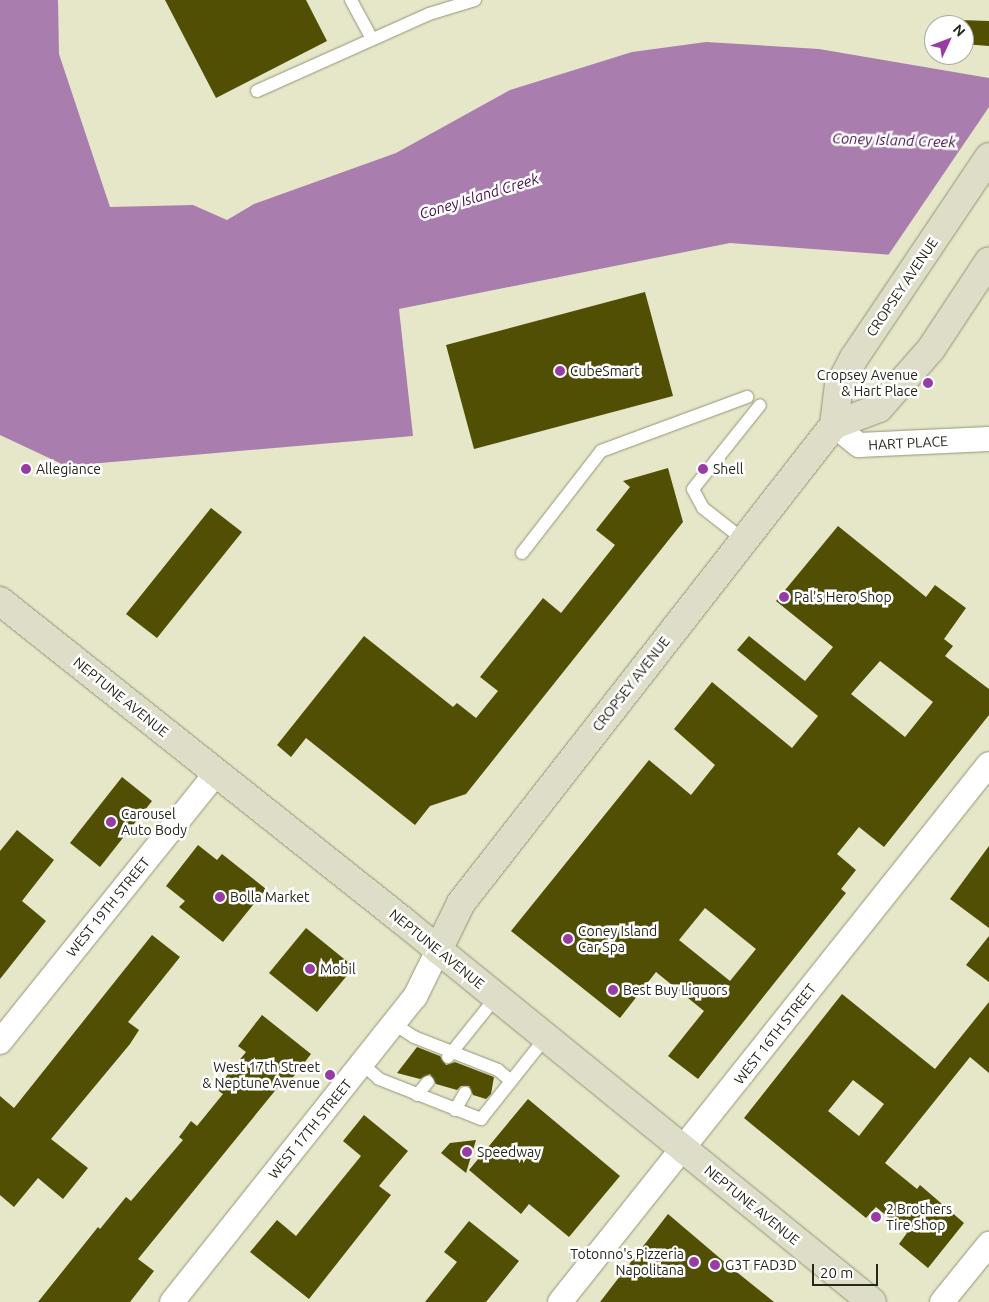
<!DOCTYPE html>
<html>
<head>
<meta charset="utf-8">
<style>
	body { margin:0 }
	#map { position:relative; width:989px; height:1302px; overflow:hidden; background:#e5e7c8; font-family:Ubuntu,sans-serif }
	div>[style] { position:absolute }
	.water>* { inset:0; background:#aa7daf }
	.pier>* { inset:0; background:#e5e7c8 }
	.building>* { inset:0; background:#504f03 }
	.roads { filter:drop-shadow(0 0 1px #939478) drop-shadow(0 0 1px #939478) }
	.service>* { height:12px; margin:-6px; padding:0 6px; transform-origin:6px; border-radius:6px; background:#fff }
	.minor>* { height:24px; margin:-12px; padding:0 12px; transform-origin:12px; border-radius:12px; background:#fff }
	.secondary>* { height:28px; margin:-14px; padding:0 14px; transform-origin:14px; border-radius:14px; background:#ddddc8 }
	.dots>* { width:14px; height:14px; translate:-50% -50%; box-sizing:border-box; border:2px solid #fff; border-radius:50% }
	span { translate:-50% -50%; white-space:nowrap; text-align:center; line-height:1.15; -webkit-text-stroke:5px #fff; paint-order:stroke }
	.street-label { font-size:14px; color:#26271b }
	.poi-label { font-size:14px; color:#26271b }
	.left { translate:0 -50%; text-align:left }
	.right { translate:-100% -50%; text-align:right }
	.water-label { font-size:15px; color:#48104f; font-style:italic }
	.north { position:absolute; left:924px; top:15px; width:50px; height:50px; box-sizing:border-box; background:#fff; border:1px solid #a8a9a4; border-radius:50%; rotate:47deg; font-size:14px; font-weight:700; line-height:20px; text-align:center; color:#26271b }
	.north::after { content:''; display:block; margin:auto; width:18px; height:22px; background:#993ba4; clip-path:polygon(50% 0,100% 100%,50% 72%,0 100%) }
	.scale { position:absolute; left:812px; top:1264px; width:66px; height:22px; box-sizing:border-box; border:2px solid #26271b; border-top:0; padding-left:6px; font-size:15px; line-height:18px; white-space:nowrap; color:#26271b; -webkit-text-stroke:4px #fff; paint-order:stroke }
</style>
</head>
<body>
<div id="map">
	<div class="water">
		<i style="clip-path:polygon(0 0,58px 0,59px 54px,110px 207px,193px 205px,227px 220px,254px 204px,396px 153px,510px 90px,632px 52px,706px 42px,819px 49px,989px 78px,989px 262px,730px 243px,399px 309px,413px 436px,66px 466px,0 435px)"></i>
	</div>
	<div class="pier">
		<i style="clip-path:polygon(989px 107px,989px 265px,887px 257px)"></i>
	</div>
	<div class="building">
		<i style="clip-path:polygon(165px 0,306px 0,327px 41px,216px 98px)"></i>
		<i style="clip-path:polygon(959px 20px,989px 21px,989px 46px,964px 44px,964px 25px,958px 25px)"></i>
		<i style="clip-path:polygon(645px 292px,673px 396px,474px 449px,446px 345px)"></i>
		<i style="clip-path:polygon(668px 468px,683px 522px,466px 794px,430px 806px,415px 825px,306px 738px,291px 757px,277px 745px,364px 636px,453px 707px,457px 703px,476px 718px,498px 691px,480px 677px,543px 598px,561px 613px,615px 545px,596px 530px,630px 487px,623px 481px)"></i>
		<i style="clip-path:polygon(211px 508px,242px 532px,157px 638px,126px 614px)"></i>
		<i style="clip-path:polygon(evenodd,838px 526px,926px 597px,935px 585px,966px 608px,944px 639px,953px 646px,945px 656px,989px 689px,989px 715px,884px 847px,859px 827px,837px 854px,856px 870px,841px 889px,846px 893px,698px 1079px,668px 1056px,704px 1011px,656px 972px,620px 1018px,511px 931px,649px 760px,691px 795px,715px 765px,674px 729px,712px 682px,792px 748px,818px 716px,737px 650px,749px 636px,805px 681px,833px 647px,776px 601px,838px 526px,880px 661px,933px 702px,905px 737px,851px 694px,880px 661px,838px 526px,705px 908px,756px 949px,730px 981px,679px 940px,705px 908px)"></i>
		<i style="clip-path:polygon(122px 777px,152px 801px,100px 867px,70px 843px)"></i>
		<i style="clip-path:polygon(17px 830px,54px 860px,22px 901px,46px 921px,0 979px,0 851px)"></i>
		<i style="clip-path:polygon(198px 845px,217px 860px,222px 854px,266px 889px,223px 942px,179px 907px,185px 901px,166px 886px)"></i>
		<i style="clip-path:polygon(989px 846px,989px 928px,950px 899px)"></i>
		<i style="clip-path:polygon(306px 928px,354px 967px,317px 1012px,269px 973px)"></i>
		<i style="clip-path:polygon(152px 935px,180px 957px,128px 1022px,139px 1030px,130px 1044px,51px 1139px,88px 1168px,63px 1199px,38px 1178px,14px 1207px,0 1195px,0 1096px,14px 1108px)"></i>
		<i style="clip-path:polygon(989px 936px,989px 982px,966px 965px)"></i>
		<i style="clip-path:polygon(evenodd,842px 994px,935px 1069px,989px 1002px,989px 1073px,970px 1057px,885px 1163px,917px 1189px,920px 1185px,964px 1223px,928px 1268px,899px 1244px,907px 1233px,876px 1207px,866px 1218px,744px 1118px,842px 994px,853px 1080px,884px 1104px,859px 1136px,828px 1111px,853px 1080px)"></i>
		<i style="clip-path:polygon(262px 1015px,311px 1054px,287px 1085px,283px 1081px,138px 1259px,154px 1271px,130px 1302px,38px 1302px,98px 1227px,100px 1229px,126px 1197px,131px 1201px,183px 1140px,179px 1137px,191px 1121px,197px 1126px,223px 1094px,216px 1089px,246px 1052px,238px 1046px)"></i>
		<i style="clip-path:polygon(417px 1047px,440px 1056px,446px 1065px,455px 1062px,494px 1077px,491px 1094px,486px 1099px,473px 1095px,469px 1086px,461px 1086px,457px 1090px,436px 1084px,430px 1074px,420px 1079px,397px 1073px)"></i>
		<i style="clip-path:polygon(528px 1099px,620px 1176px,569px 1237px,529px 1204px,521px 1214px,469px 1170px)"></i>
		<i style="clip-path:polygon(364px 1115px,408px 1151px,379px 1186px,391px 1195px,309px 1299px,250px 1252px,277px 1220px,296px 1236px,361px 1156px,343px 1141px)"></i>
		<i style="clip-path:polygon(476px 1140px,466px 1173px,441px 1153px,450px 1143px)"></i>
		<i style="clip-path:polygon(668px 1214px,728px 1265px,774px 1302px,600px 1302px)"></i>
		<i style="clip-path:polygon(469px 1221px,519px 1261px,486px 1302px,425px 1302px,457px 1262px,444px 1252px)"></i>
	</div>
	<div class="roads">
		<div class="service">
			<i style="left:351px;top:0;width:44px;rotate:61.7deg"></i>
			<i style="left:257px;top:91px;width:188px;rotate:-24.1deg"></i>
			<i style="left:429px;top:14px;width:48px;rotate:-16.9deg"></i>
			<i style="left:744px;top:540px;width:52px;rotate:-142deg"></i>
			<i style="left:703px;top:508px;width:21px;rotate:-118deg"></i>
			<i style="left:693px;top:489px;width:107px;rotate:-51.4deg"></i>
			<i style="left:522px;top:553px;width:129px;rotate:-52.2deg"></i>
			<i style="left:601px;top:451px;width:156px;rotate:-20.3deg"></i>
			<i style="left:394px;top:1024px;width:24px;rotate:33deg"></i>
			<i style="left:414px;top:1037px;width:90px;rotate:21.4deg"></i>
			<i style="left:498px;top:1070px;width:16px;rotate:40deg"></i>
			<i style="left:448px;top:1057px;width:77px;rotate:-51.3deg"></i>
			<i style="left:362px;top:1064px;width:23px;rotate:41deg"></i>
			<i style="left:379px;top:1079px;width:110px;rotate:21.4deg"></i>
			<i style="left:481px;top:1119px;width:105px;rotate:-51.6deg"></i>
			<i style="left:417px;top:1095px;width:17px;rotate:-50deg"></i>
			<i style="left:455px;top:1110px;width:20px;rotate:-60deg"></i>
		</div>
		<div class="minor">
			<i style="left:834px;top:425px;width:32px;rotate:39deg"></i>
			<i style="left:859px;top:445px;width:130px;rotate:-2.6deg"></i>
			<i style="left:0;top:1042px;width:345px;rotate:-51.2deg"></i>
			<i style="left:172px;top:1302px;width:390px;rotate:-51.5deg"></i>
			<i style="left:415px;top:997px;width:52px;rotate:-63.9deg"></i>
			<i style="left:560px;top:1302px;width:688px;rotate:-51.43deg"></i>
			<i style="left:942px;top:1302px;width:75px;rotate:-51deg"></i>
		</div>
		<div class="secondary">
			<i style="left:834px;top:425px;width:48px;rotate:-20.7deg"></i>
			<i style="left:879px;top:408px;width:79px;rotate:-48.6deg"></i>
			<i style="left:931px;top:349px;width:105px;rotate:-56.6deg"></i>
			<i style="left:0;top:601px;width:515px;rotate:38.45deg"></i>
			<i style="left:403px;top:921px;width:604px;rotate:39.09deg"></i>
			<i style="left:438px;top:950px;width:52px;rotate:-63.9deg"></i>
			<i style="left:461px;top:903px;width:606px;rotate:-52.03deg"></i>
			<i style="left:834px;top:425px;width:39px;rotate:-83deg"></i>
			<i style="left:839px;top:386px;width:32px;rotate:-62deg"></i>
			<i style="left:854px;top:358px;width:242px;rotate:-56.1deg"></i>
		</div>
	</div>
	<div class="dots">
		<i style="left:560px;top:371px;background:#993ba4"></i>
		<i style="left:928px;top:383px;background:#993ba4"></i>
		<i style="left:26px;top:469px;background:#993ba4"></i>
		<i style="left:703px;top:469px;background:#993ba4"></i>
		<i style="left:784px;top:597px;background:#993ba4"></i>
		<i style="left:111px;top:822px;background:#993ba4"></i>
		<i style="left:220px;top:897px;background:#993ba4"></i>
		<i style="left:568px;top:939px;background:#993ba4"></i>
		<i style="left:310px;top:969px;background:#993ba4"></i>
		<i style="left:613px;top:990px;background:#993ba4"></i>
		<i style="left:330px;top:1075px;background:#993ba4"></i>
		<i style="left:467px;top:1152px;background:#993ba4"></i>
		<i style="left:876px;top:1217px;background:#993ba4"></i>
		<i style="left:694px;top:1262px;background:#993ba4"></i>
		<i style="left:715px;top:1265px;background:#993ba4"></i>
	</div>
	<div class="street-label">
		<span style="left:902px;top:287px;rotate:-56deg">CROPSEY AVENUE</span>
		<span style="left:908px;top:443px;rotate:-3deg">HART PLACE</span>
		<span style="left:631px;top:684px;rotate:-52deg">CROPSEY AVENUE</span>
		<span style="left:121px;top:697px;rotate:39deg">NEPTUNE AVENUE</span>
		<span style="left:108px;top:907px;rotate:-51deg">WEST 19TH STREET</span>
		<span style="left:437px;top:949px;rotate:39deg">NEPTUNE AVENUE</span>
		<span style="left:775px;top:1034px;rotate:-52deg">WEST 16TH STREET</span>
		<span style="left:310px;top:1129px;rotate:-51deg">WEST 17TH STREET</span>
		<span style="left:752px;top:1205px;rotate:39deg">NEPTUNE AVENUE</span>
	</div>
	<div class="poi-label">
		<span class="left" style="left:570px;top:371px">CubeSmart</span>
		<span class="right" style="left:918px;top:383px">Cropsey Avenue<br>&amp; Hart Place</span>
		<span class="left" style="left:36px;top:469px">Allegiance</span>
		<span class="left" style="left:713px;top:469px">Shell</span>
		<span class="left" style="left:794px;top:597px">Pal's Hero Shop</span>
		<span class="left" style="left:121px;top:822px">Carousel<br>Auto Body</span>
		<span class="left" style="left:230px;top:897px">Bolla Market</span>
		<span class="left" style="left:578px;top:939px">Coney Island<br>Car Spa</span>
		<span class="left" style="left:320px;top:969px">Mobil</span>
		<span class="left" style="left:623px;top:990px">Best Buy Liquors</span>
		<span class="right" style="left:320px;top:1075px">West 17th Street<br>&amp; Neptune Avenue</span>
		<span class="left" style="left:477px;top:1152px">Speedway</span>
		<span class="left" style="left:886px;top:1217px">2 Brothers<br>Tire Shop</span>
		<span class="right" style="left:684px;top:1262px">Totonno's Pizzeria<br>Napolitana</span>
		<span class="left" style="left:725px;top:1265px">G3T FAD3D</span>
	</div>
	<div class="water-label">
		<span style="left:894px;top:140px;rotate:2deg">Coney Island Creek</span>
		<span style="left:479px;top:196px;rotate:-17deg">Coney Island Creek</span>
	</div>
	<div class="north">N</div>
	<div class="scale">20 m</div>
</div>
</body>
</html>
